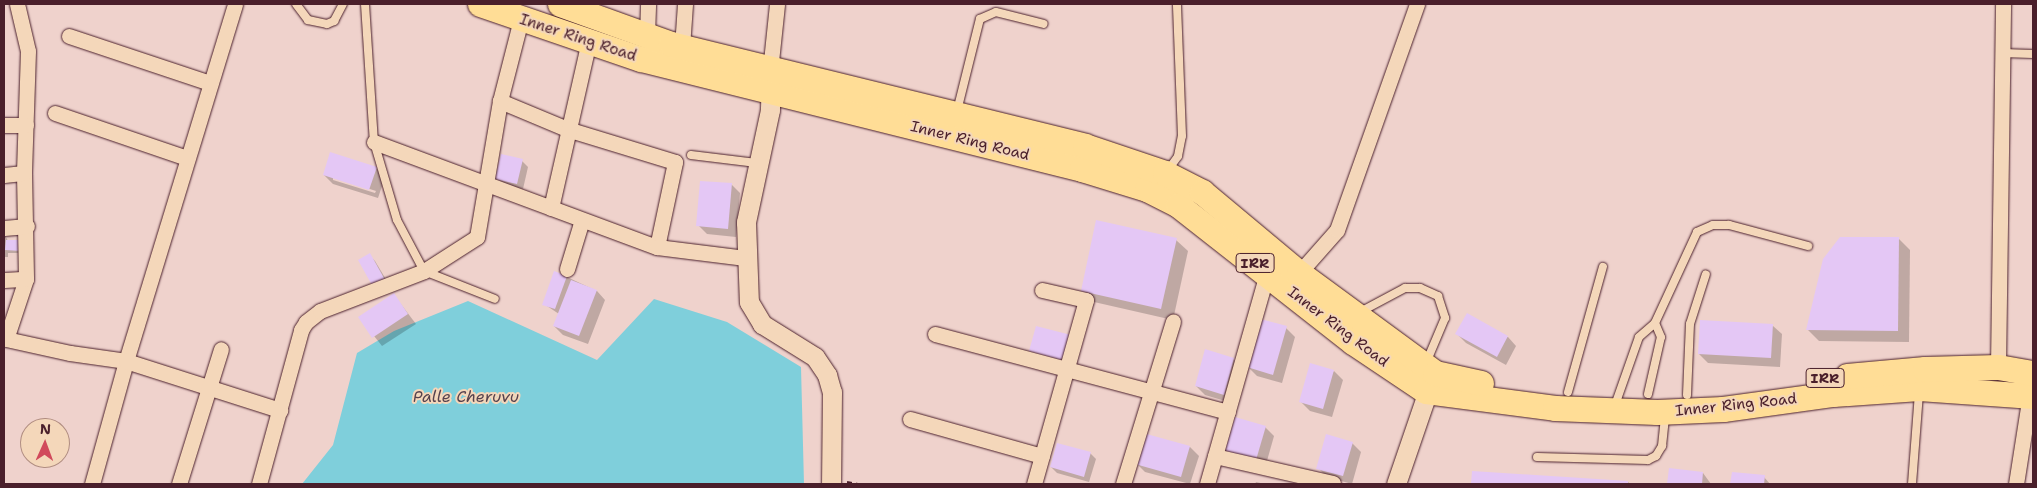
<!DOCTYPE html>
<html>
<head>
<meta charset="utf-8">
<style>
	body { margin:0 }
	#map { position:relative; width:2037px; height:488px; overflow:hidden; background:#efd2cc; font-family:"Shantell Sans",sans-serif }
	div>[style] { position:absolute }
	.water>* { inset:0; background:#7fcfdb }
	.shadow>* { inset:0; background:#0003 }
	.building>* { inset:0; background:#e4c7f5 }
	.path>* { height:2.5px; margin-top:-1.25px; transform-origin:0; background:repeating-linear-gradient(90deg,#4a1f2b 0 5px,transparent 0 9px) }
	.roads { filter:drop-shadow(0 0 1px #4a1f2b) drop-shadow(0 0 1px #4a1f2b) }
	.service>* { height:8px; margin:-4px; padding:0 4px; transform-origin:4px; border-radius:4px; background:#f4d7ba }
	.minor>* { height:15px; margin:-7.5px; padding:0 7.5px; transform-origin:7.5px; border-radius:7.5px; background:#f4d7ba }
	.tertiary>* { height:19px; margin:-9.5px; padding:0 9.5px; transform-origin:9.5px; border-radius:9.5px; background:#f4d7ba }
	.trunk>* { height:25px; margin:-12.5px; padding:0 12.5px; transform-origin:12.5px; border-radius:12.5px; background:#ffdd96 }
	span { translate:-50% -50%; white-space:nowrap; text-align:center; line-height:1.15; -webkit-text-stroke:4px #f4d7ba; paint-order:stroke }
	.shield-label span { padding:1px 4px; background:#f4d7ba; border:1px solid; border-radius:4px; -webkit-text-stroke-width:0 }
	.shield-label { font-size:14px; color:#4a1f2b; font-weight:700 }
	.street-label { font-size:15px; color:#4a1f2b }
	.water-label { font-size:16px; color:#55424e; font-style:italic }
	.frame { position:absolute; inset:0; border:5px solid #4a1f2b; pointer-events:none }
	.north { position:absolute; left:20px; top:418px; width:50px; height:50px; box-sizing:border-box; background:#f4d7ba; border:1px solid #b08d81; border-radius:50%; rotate:2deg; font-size:14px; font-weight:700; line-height:20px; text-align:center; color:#4a1f2b }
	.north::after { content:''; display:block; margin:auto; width:18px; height:22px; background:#d1495b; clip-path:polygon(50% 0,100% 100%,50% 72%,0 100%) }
</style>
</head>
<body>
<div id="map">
	<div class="water">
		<i style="clip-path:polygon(654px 299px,727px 322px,801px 367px,804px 484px,302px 484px,333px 445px,357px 353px,394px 331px,468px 301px,597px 360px)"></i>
	</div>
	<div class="shadow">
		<i style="clip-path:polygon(522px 161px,528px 167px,523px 189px,503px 184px,497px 178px)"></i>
		<i style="clip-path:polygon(evenodd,376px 168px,385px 177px,378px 198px,333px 184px,324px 175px,376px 168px,333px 177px,376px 191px,375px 193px,333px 180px,333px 177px)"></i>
		<i style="clip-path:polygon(731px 184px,740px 193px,736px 237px,707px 234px,698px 225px)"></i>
		<i style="clip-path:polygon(4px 233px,8px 241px,23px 253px,8px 253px,8px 257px,4px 257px)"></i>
		<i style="clip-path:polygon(1898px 238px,1910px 250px,1909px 342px,1819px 341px,1807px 329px)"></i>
		<i style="clip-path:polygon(1176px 240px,1188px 251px,1173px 320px,1094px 302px,1082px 290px)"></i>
		<i style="clip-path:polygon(369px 255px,375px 261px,390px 286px,374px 286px)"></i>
		<i style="clip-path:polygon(567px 277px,597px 291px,605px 300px,588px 344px,563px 335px,554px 326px,559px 314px,544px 304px)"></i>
		<i style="clip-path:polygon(394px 295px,416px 324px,382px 346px,359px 317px)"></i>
		<i style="clip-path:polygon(1773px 326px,1782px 334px,1780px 367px,1708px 363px,1699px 354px)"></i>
		<i style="clip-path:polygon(1286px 328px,1295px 337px,1282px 383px,1257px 376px,1248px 367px)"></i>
		<i style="clip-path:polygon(1457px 334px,1508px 337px,1516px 346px,1506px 365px,1466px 343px)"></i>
		<i style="clip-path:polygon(1233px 359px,1242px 368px,1232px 403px,1205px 395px,1196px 386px)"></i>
		<i style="clip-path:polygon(1334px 371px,1343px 380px,1332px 417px,1310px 411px,1301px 402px)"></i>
		<i style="clip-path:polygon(1265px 427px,1274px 436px,1265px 468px,1236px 460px)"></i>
		<i style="clip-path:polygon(1352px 443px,1361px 452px,1352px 484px,1327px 477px,1318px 468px)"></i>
		<i style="clip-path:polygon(1190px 447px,1199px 456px,1190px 484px,1145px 472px,1136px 463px)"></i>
		<i style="clip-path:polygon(1090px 453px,1096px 459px,1089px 482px,1057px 473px,1051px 467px)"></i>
		<i style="clip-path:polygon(1670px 470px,1703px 473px,1711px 484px,1668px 484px)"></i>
		<i style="clip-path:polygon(1473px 472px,1628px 482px,1630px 484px,1472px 484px)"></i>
		<i style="clip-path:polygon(1733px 474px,1764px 477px,1770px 484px,1732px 484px)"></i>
		<i style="clip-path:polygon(1256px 482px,1265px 484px,1255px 484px)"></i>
	</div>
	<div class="building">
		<i style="clip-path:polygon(330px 152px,377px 167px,369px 190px,323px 175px)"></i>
		<i style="clip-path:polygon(501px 154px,523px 159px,517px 184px,495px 179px)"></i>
		<i style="clip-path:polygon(700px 181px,732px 183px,728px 229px,696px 226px)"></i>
		<i style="clip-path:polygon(1096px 220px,1177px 238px,1161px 309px,1081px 291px)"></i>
		<i style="clip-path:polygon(1840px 237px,1899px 237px,1898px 331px,1806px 330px,1823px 259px)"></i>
		<i style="clip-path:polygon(6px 240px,21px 240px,21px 251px,5px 250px)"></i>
		<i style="clip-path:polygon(370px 253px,385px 280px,373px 287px,358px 260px)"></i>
		<i style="clip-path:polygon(554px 271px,567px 276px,555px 309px,542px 305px)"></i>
		<i style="clip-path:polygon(571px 280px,597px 290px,579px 336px,553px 326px)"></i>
		<i style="clip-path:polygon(394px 293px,408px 314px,372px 338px,358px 317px)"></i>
		<i style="clip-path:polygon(1467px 313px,1508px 336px,1497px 357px,1455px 334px)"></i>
		<i style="clip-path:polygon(1260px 319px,1287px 326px,1273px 375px,1247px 367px)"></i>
		<i style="clip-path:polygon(1700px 320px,1773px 324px,1771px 358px,1698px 354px)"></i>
		<i style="clip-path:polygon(1036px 326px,1071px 335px,1064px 361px,1029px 351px)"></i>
		<i style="clip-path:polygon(1205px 349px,1234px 358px,1224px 395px,1195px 386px)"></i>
		<i style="clip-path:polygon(1310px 363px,1334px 370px,1323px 409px,1299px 402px)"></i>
		<i style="clip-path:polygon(1235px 417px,1266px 426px,1256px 460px,1225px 451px)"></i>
		<i style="clip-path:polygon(1143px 433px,1190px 446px,1181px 477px,1135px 464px)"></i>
		<i style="clip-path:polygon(1326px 434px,1353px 442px,1343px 476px,1316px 469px)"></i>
		<i style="clip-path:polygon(1057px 443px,1091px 452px,1084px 477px,1050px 467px)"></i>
		<i style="clip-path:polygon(1669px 468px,1703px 472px,1702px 484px,1667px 484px)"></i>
		<i style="clip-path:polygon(1472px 471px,1628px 481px,1628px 484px,1471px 484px)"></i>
		<i style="clip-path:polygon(1732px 472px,1765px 475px,1764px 484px,1730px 484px)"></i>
	</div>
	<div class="path">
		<i style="left:847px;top:482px;width:11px;rotate:10deg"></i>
	</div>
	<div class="roads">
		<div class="service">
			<i style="left:296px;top:4px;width:20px;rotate:53deg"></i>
			<i style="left:308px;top:20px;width:19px;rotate:12deg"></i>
			<i style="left:327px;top:24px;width:8px;rotate:-23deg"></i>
			<i style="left:334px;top:21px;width:19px;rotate:-62deg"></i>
			<i style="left:365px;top:4px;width:138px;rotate:86.3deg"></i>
			<i style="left:374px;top:142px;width:81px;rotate:73.6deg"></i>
			<i style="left:397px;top:220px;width:58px;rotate:62.1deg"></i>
			<i style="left:424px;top:271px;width:76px;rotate:21.5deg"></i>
			<i style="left:2002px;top:53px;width:31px;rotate:2deg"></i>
			<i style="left:957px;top:111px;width:95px;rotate:-76deg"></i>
			<i style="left:980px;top:19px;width:17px;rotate:-24deg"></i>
			<i style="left:996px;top:12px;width:49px;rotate:14deg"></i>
			<i style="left:691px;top:155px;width:66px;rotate:6.9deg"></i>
			<i style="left:1168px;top:170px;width:17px;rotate:-54deg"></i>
			<i style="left:1178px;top:156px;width:20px;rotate:-79deg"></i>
			<i style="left:1182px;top:136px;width:132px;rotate:-92.2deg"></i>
			<i style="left:1360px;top:312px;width:51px;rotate:-28.1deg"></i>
			<i style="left:1405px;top:288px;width:15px"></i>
			<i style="left:1420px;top:288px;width:20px;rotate:24deg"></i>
			<i style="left:1438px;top:296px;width:23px;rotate:72deg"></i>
			<i style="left:1445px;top:318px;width:49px;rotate:112.9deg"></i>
			<i style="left:1568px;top:392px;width:130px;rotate:-74.4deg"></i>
			<i style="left:1648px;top:394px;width:58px;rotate:-77.2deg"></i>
			<i style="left:1661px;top:337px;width:15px;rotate:-113deg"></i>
			<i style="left:1687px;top:395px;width:71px;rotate:-87.6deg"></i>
			<i style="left:1690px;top:324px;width:52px;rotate:-72.3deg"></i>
			<i style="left:1614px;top:408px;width:75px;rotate:-70.6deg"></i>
			<i style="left:1639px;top:337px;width:21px;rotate:-41deg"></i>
			<i style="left:1655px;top:323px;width:100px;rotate:-65.2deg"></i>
			<i style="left:1697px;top:232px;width:17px;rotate:-24deg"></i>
			<i style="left:1713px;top:225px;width:16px"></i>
			<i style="left:1729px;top:225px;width:82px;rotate:14.9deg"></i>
			<i style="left:1537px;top:457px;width:111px;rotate:1.5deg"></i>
			<i style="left:1648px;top:460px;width:9px;rotate:-27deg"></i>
			<i style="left:1656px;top:456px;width:12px;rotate:-59deg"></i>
			<i style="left:1662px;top:446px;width:30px;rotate:-84deg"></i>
			<i style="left:1912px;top:484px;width:92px;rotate:-85.6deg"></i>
		</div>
		<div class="minor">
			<i style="left:17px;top:4px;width:48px;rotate:76.8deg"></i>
			<i style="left:28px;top:51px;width:122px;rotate:91.9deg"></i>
			<i style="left:24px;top:173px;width:106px;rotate:88.9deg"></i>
			<i style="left:26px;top:279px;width:63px;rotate:108.4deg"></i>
			<i style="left:6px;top:339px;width:66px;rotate:12.3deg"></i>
			<i style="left:70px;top:353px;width:57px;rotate:8.1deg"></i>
			<i style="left:126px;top:361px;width:373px;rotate:-73deg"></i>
			<i style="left:647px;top:35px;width:31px;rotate:-88deg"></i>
			<i style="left:69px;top:36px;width:149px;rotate:18.4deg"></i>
			<i style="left:682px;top:47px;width:43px;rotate:-86deg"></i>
			<i style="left:770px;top:71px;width:67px;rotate:-84deg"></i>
			<i style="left:55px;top:113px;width:139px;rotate:18.8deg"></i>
			<i style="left:4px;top:125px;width:22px"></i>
			<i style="left:374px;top:142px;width:302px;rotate:20.4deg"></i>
			<i style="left:657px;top:247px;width:87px;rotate:-78deg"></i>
			<i style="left:675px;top:162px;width:113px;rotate:-163deg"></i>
			<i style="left:567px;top:129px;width:73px;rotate:-157.3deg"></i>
			<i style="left:4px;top:175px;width:20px;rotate:-6deg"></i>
			<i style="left:551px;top:208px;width:171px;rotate:-77.2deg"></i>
			<i style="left:4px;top:228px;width:23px;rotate:-5deg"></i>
			<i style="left:657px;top:247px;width:89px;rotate:7.1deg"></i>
			<i style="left:567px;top:269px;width:51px;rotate:-73deg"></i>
			<i style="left:4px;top:280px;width:22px;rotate:-3deg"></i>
			<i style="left:935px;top:334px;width:303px;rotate:14.9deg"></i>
			<i style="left:1998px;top:367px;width:363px;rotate:-89.2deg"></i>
			<i style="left:910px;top:419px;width:137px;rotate:15.7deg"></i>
			<i style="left:1215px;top:456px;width:121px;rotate:12.9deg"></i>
			<i style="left:92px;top:484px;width:128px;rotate:-74.5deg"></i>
			<i style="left:126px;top:361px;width:162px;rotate:17.7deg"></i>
			<i style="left:179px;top:484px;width:141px;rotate:-72.7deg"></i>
			<i style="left:259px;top:484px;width:160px;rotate:-74.7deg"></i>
			<i style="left:301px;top:330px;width:9px;rotate:-58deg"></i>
			<i style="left:306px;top:322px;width:18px;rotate:-38deg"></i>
			<i style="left:320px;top:311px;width:111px;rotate:-21deg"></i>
			<i style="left:424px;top:271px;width:63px;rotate:-32.7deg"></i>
			<i style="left:477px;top:237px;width:138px;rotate:-80.4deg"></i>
			<i style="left:500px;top:101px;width:85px;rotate:-75.6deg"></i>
			<i style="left:1034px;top:484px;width:191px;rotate:-74.2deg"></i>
			<i style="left:1086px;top:300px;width:45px;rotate:-167.2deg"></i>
			<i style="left:1123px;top:484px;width:170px;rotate:-72.9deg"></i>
			<i style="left:1207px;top:484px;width:219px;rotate:-74.1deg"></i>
			<i style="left:1267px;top:273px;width:32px"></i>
			<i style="left:1299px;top:273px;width:57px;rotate:-48.5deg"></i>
			<i style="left:1337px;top:230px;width:240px;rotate:-70.5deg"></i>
			<i style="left:2016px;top:484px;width:90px;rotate:-81.1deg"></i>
		</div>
		<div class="tertiary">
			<i style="left:771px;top:79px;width:31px;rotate:92deg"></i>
			<i style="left:770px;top:110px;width:115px;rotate:102.1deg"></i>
			<i style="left:746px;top:222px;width:80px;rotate:87.9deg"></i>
			<i style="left:749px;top:302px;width:26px;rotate:59deg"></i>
			<i style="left:762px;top:324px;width:62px;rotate:31.9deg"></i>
			<i style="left:815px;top:357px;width:22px;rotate:56deg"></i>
			<i style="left:827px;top:375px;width:18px;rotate:74deg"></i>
			<i style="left:832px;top:392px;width:92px;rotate:90.6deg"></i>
			<i style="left:1396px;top:484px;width:111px;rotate:-71.1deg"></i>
		</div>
		<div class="trunk">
			<i style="left:480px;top:4px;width:170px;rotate:18.9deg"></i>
			<i style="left:641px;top:59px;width:455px;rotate:14deg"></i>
			<i style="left:1082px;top:169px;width:68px;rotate:17.1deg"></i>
			<i style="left:1147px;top:189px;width:35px;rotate:27deg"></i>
			<i style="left:1178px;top:205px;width:222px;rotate:38.1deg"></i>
			<i style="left:1353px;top:342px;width:88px;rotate:33.9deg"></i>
			<i style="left:1426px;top:391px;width:130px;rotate:7.5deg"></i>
			<i style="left:1555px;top:408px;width:102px;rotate:2.2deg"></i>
			<i style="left:1657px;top:412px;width:66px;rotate:-2.6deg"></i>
			<i style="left:1723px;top:409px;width:111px;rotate:-7.8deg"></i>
			<i style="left:1833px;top:394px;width:86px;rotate:-4deg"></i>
			<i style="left:1919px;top:388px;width:114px;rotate:4deg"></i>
			<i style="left:560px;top:4px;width:118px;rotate:19.8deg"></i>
			<i style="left:671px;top:44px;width:426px;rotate:13.8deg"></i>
			<i style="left:1085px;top:146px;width:84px;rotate:18.6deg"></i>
			<i style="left:1165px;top:173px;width:42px;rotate:27.2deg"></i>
			<i style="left:1202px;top:192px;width:126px;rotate:39.9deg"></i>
			<i style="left:1299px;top:273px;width:169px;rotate:36.3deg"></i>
			<i style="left:1435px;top:373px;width:47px;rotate:12.3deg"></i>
			<i style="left:1847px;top:376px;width:78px;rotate:-5.1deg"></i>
			<i style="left:1925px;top:369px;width:73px;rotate:-1.6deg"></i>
			<i style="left:1998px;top:367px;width:36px;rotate:10deg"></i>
		</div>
	</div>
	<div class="shield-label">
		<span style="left:1255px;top:263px">IRR</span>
		<span style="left:1825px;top:378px">IRR</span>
	</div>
	<div class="street-label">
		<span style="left:578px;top:38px;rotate:18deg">Inner Ring Road</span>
		<span style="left:970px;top:141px;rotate:14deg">Inner Ring Road</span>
		<span style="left:1338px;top:327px;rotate:37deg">Inner Ring Road</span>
		<span style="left:1736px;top:405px;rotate:-6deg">Inner Ring Road</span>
	</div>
	<div class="water-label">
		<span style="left:466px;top:397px">Palle Cheruvu</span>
	</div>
	<div class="frame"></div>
	<div class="north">N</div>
</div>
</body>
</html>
